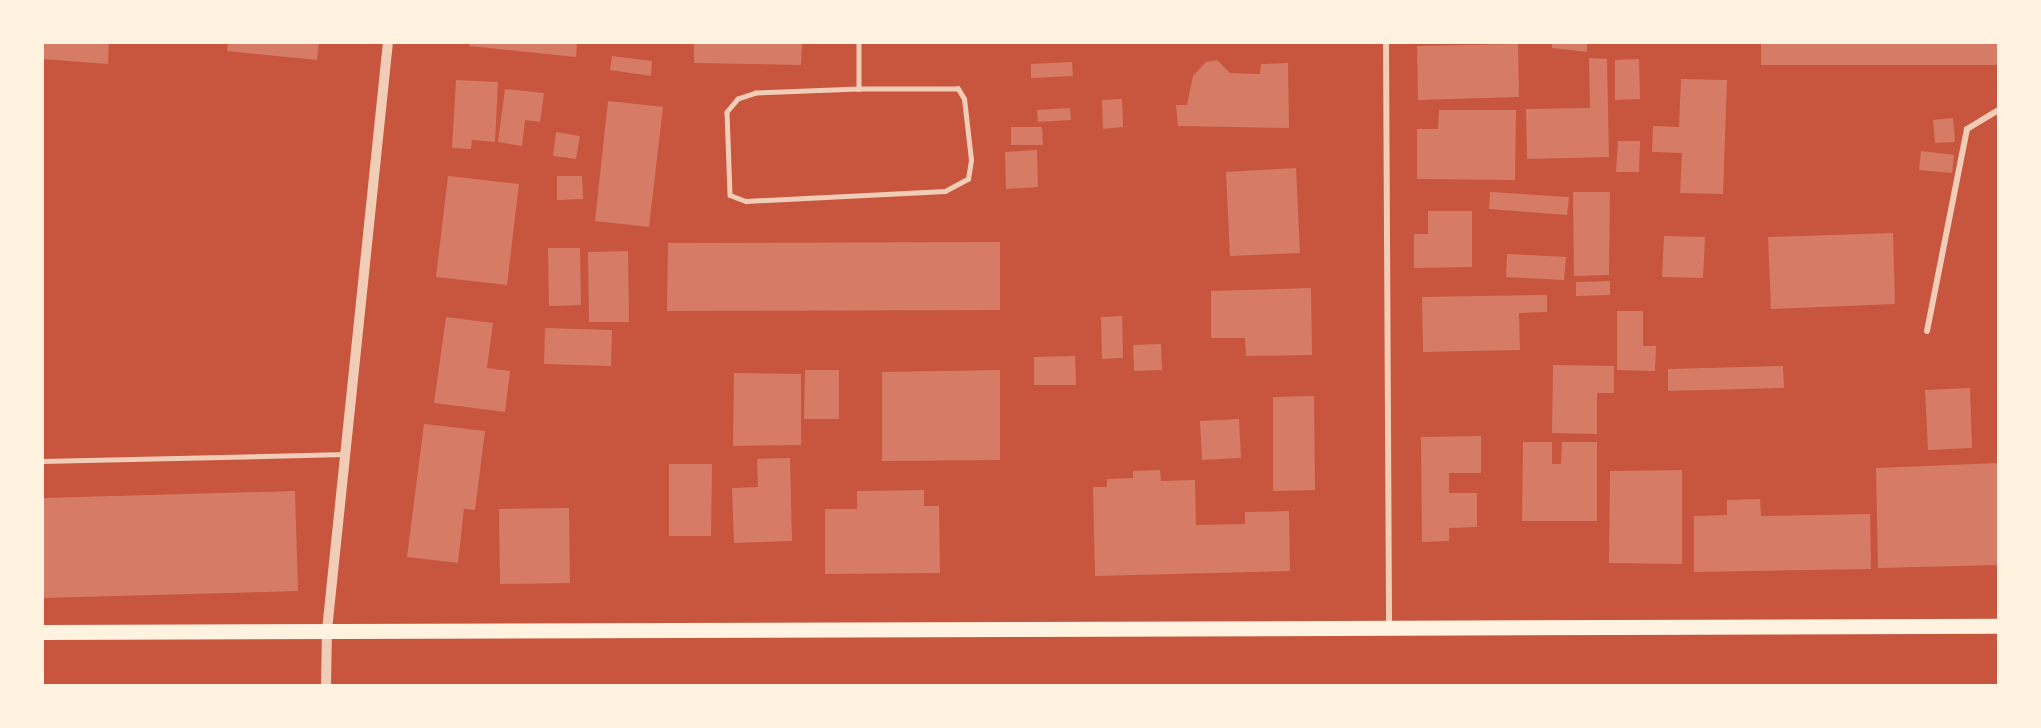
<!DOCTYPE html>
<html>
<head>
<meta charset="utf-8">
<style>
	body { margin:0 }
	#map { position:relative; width:2041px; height:728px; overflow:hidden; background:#c8553d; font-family:Karla,sans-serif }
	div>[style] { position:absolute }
	.building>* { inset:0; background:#d67c66 }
	.service>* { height:4.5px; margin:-2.25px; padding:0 2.25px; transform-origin:2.25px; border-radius:2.25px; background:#f1ccb7 }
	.minor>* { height:6px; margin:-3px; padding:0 3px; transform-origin:3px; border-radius:3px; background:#f1ccb7 }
	.tertiary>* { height:10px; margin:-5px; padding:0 5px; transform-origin:5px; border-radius:5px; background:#f1ccb7 }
	.primary>* { height:15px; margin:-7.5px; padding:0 7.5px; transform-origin:7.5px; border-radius:7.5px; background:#fff3e0 }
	span { translate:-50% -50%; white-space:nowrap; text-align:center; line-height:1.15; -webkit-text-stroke:4.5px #fff3e0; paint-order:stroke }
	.frame { position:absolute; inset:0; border:44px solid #fff3e0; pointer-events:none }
</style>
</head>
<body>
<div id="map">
	<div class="building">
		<i style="clip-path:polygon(42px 42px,109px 42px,108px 64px,42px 59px)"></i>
		<i style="clip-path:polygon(228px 42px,319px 42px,317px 60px,227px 51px)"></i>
		<i style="clip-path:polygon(470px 42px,577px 42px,576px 57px,469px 46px)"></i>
		<i style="clip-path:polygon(694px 42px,802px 42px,801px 65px,694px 63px)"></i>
		<i style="clip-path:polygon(1552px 42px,1587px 42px,1587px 52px,1552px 48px)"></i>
		<i style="clip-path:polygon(1761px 42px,1999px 42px,1999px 65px,1761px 65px)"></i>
		<i style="clip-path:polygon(1518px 44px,1519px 97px,1418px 100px,1417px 46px)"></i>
		<i style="clip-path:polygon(612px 56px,652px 61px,651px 76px,610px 70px)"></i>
		<i style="clip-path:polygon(1589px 58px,1607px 59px,1609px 157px,1527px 159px,1526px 109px,1590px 108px)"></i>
		<i style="clip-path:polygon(1639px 59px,1640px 99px,1615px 100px,1615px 60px)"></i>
		<i style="clip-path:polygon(1217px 60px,1230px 73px,1260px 74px,1261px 64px,1288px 63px,1289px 128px,1178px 126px,1176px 105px,1187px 105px,1193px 76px,1206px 62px)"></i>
		<i style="clip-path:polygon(1072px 62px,1073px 76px,1031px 78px,1031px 64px)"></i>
		<i style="clip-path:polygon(1681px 79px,1727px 80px,1723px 194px,1680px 193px,1682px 153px,1652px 152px,1653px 126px,1679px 127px)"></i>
		<i style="clip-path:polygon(456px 80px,498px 82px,495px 142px,472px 140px,471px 149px,452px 148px)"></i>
		<i style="clip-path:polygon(505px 89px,544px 93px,540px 122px,525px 120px,522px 146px,498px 142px)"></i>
		<i style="clip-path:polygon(1122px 99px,1123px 127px,1103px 129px,1102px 100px)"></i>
		<i style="clip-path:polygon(608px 101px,663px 107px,649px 227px,595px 221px)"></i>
		<i style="clip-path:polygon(1070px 108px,1071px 120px,1038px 122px,1037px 110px)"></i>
		<i style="clip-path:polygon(1439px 110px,1516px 110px,1515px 180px,1417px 179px,1417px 129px,1438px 129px)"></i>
		<i style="clip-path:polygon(1953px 118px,1955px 142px,1935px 143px,1933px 120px)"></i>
		<i style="clip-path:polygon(1011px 127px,1042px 127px,1043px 145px,1011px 145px)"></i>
		<i style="clip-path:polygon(556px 132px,580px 136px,576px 159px,553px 156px)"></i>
		<i style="clip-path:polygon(1618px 141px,1640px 141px,1639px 172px,1616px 172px)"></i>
		<i style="clip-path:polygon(1037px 150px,1038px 187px,1006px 189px,1005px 152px)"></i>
		<i style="clip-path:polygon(1921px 151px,1954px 155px,1952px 173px,1919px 170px)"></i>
		<i style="clip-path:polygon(1296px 168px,1300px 253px,1230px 256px,1226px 172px)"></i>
		<i style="clip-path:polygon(448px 176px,519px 184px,507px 285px,436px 277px)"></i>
		<i style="clip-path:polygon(557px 176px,582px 176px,583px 199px,557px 200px)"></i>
		<i style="clip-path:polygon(1490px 192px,1569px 197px,1567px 215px,1489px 209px)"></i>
		<i style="clip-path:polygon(1573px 192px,1610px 192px,1609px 275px,1574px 276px)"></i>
		<i style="clip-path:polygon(1428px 211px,1472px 211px,1472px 267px,1414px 268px,1414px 234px,1428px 234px)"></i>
		<i style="clip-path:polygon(1893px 233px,1895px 304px,1771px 309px,1768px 237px)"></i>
		<i style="clip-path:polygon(1664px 236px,1705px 237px,1703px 278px,1662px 277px)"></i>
		<i style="clip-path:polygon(1000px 242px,1000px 310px,667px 311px,668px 243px)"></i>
		<i style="clip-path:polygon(548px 248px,580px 248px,581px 305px,549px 306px)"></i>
		<i style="clip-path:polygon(628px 251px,629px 322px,589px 322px,588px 252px)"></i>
		<i style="clip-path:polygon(1507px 254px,1566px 257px,1564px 280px,1506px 277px)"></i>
		<i style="clip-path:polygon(1610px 281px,1610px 295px,1576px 296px,1576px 282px)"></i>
		<i style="clip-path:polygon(1311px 288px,1312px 355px,1246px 356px,1245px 338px,1211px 338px,1211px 291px)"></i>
		<i style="clip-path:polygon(1547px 295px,1547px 312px,1519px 313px,1520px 350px,1423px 352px,1422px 297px)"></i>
		<i style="clip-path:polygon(1617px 311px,1643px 311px,1643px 346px,1656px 346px,1655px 371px,1617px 370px)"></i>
		<i style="clip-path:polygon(1122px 316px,1123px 358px,1102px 359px,1101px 317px)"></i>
		<i style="clip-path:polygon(446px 317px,493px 323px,487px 368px,510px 371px,505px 412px,434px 403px)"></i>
		<i style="clip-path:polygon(545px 328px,612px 330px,611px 366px,544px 364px)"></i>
		<i style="clip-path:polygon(1161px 344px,1162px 370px,1134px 371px,1133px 345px)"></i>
		<i style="clip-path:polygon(1075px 356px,1076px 385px,1034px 385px,1034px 357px)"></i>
		<i style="clip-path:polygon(1553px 365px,1614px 366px,1614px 393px,1597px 393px,1597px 434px,1552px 433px)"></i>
		<i style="clip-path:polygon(1783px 366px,1784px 388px,1668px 391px,1668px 369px)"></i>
		<i style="clip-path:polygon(805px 370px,839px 370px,839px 419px,804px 419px)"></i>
		<i style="clip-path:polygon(1000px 370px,1000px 460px,882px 461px,882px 372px)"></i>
		<i style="clip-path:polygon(734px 373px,801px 374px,801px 445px,733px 446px)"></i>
		<i style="clip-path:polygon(1970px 388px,1972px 448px,1928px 450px,1925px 390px)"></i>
		<i style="clip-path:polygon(1314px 396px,1315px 490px,1273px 491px,1273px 397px)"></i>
		<i style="clip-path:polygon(1239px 419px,1241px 458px,1202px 460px,1200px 421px)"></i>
		<i style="clip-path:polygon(424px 424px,485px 431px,475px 510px,464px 509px,458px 563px,407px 557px)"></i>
		<i style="clip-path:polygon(1481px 436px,1481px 473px,1449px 473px,1449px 493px,1477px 493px,1477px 527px,1449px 528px,1449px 541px,1422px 542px,1421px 437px)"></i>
		<i style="clip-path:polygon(1523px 442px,1552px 442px,1552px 464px,1561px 464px,1562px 442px,1597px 442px,1597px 521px,1522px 521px)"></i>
		<i style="clip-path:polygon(790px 458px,792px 541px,734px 543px,732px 488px,758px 487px,757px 459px)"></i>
		<i style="clip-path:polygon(1999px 463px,1999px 565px,1878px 568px,1876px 468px)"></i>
		<i style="clip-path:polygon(669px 464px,712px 464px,711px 536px,669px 536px)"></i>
		<i style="clip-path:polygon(1160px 470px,1161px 481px,1195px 480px,1196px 525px,1245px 524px,1245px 512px,1289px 511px,1290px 571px,1095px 576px,1093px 487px,1107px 487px,1107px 479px,1133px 478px,1133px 471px)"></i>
		<i style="clip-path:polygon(1682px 470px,1682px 564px,1609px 563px,1610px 471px)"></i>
		<i style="clip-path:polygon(924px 490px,924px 506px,939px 506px,940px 573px,825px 574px,825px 509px,857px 509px,857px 491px)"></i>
		<i style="clip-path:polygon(295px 491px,298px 591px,42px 598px,42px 498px)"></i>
		<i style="clip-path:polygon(1760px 499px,1761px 516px,1870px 514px,1871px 569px,1694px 572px,1694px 516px,1727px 515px,1727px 500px)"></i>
		<i style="clip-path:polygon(569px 508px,570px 583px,500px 584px,499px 509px)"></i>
	</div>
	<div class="service">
		<i style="left:859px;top:42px;width:47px;rotate:90deg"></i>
		<i style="left:859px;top:89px;width:103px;rotate:177.8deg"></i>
		<i style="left:756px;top:93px;width:19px;rotate:162deg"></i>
		<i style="left:738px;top:99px;width:17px;rotate:130deg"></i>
		<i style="left:727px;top:112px;width:83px;rotate:87.9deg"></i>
		<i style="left:730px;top:195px;width:17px;rotate:21deg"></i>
		<i style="left:746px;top:201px;width:199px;rotate:-2.9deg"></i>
		<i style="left:945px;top:191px;width:26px;rotate:-28deg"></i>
		<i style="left:968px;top:179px;width:19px;rotate:-81deg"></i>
		<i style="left:971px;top:160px;width:61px;rotate:-96.5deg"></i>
		<i style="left:964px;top:99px;width:12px;rotate:-121deg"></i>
		<i style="left:958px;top:89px;width:99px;rotate:180deg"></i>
		<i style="left:42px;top:461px;width:303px;rotate:-1.3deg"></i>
	</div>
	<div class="minor">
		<i style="left:1386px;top:42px;width:582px;rotate:89.7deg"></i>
		<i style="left:1927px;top:331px;width:206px;rotate:-78.8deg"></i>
		<i style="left:1967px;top:129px;width:37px;rotate:-31deg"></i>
	</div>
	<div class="tertiary">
		<i style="left:326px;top:686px;width:56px;rotate:-89deg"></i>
		<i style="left:327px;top:630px;width:591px;rotate:-84.08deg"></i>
	</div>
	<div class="primary">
		<i style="left:42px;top:632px;width:1957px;rotate:-0.18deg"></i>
	</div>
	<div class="frame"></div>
</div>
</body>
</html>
